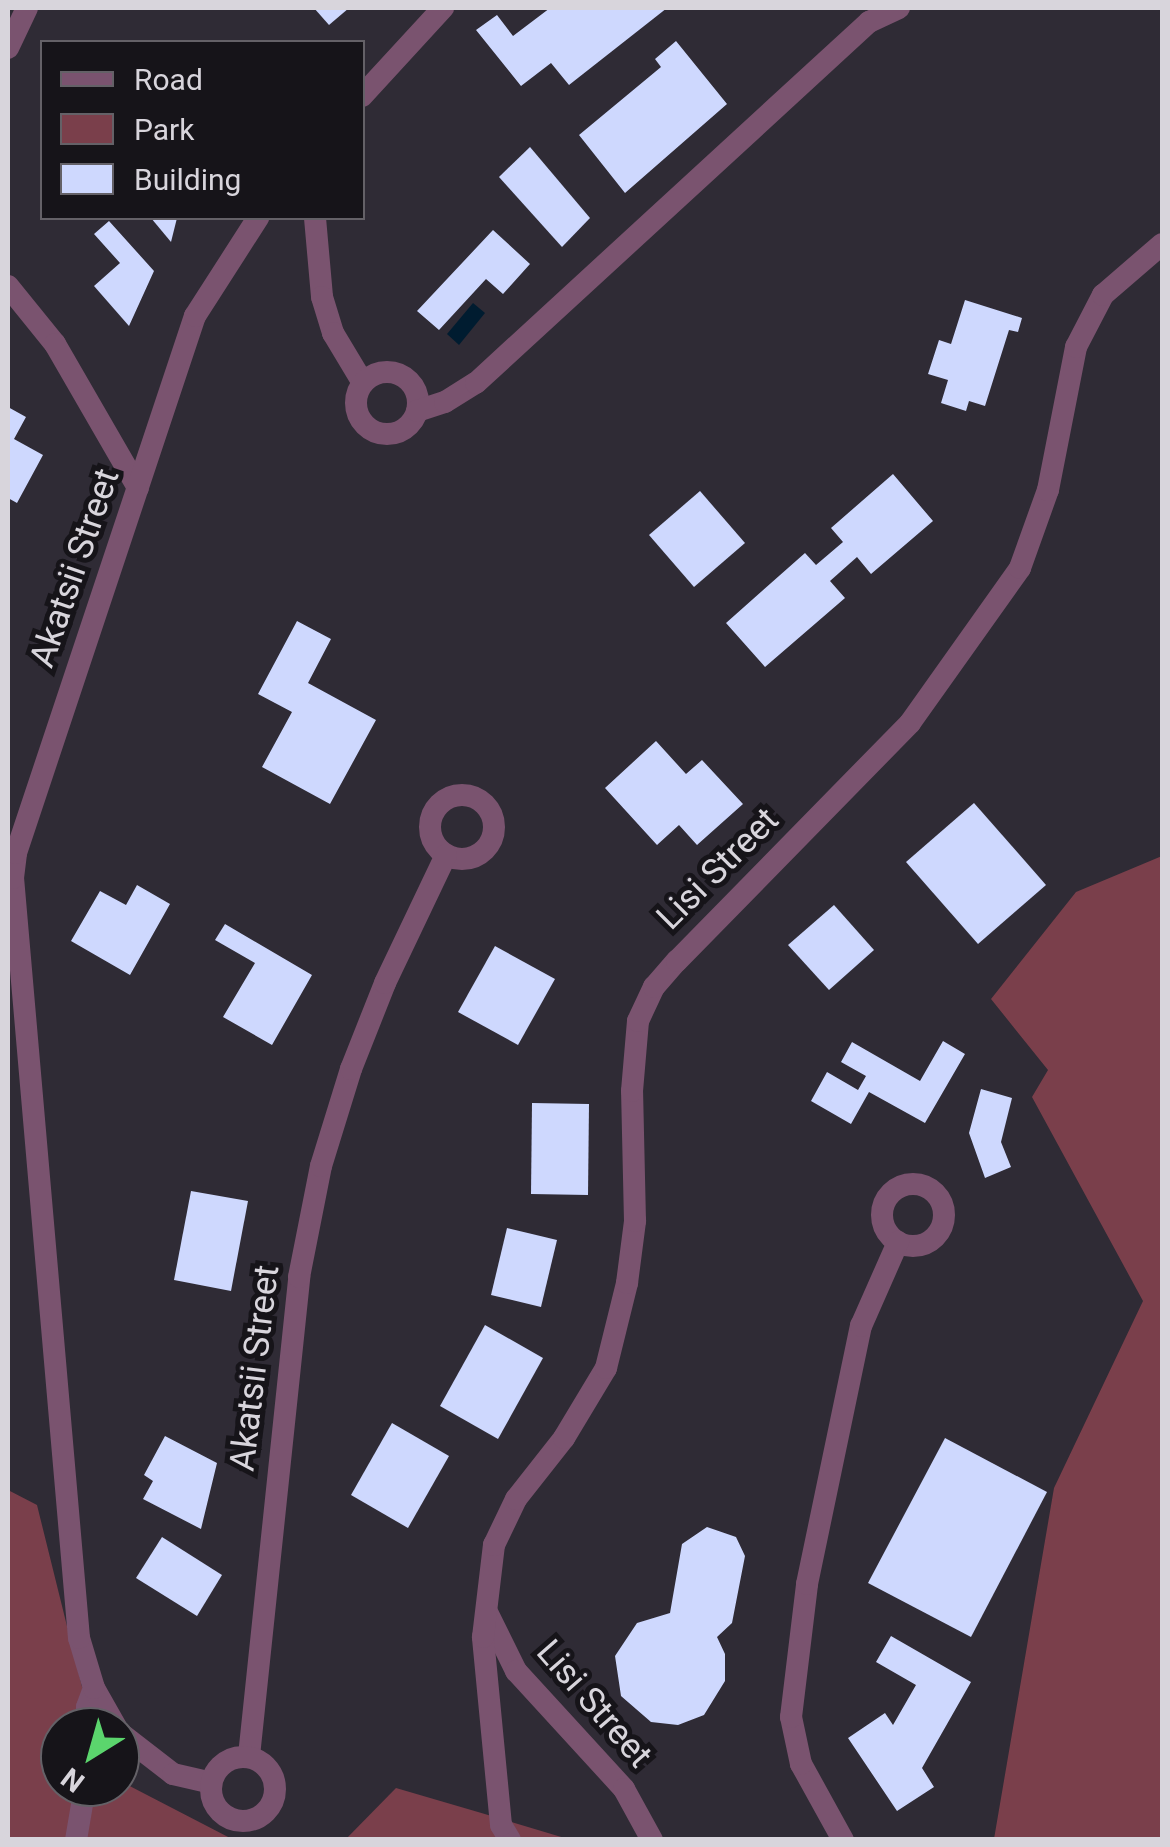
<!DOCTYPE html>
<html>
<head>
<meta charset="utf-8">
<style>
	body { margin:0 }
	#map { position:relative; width:1170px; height:1847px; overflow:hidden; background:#2f2b35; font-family:Roboto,sans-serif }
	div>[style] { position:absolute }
	.green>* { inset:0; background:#7a3f4b }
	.water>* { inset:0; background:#001c30 }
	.building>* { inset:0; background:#ced8fe }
	.street>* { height:22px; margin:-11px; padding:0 11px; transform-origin:11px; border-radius:11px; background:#7a536f }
	.street>.ring { margin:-11px; padding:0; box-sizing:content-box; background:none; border:22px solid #7a536f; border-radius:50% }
	span { translate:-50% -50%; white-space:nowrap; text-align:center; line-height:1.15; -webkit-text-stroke:10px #161419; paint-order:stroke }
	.street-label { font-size:35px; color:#d8d5dc }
	.frame { position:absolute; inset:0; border:10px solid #d8d5dc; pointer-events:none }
	.legend { position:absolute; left:40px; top:40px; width:325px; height:180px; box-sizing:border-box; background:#161419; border:2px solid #646167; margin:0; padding:12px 18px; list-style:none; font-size:30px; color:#d8d5dc }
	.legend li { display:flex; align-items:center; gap:20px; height:50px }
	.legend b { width:50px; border:2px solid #646167 }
	.north { position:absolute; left:40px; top:1707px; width:100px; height:100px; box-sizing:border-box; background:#161419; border:2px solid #646167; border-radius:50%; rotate:217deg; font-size:28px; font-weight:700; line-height:40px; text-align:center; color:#d8d5dc }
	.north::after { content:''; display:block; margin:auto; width:35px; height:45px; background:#5bd56d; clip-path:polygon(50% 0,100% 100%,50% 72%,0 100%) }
</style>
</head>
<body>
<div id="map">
	<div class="green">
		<i style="clip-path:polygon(1162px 856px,1162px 1839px,994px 1839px,1054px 1488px,1143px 1301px,1032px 1097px,1048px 1070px,991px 999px,1076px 892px)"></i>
		<i style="clip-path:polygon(8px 1490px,37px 1505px,92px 1727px,60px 1727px,60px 1787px,120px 1787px,120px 1781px,232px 1839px,8px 1839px)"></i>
		<i style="clip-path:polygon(396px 1788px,478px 1812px,568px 1839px,345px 1840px)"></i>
	</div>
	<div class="water">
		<i style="clip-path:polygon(473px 303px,485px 313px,459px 345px,447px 334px)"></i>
	</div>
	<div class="building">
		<i style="clip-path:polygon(314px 8px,349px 8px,329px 25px)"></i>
		<i style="clip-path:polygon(550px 8px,667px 8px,569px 85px,551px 63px,521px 86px,476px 30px,497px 15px,513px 36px)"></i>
		<i style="clip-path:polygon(676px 41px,727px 104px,625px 193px,579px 135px,661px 67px,655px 59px)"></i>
		<i style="clip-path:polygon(530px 147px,590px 218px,562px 247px,499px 177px)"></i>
		<i style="clip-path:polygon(151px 218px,177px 218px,171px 242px)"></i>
		<i style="clip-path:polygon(109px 221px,154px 271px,129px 326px,94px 286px,120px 263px,94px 234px)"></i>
		<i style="clip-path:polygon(493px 230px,530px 264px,503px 294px,486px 279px,439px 330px,417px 311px)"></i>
		<i style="clip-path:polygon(965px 300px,1022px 318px,1018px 332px,1009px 330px,985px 406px,969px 401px,966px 411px,941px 403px,948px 380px,928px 374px,939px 340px,951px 344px)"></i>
		<i style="clip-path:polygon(8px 407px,26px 417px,14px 439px,43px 455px,17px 503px,8px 498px)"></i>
		<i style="clip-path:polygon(893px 474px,933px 521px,871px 574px,857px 557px,830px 581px,845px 598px,765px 667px,726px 623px,805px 553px,816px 565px,843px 542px,831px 528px)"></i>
		<i style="clip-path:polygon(700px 491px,745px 543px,694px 587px,649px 535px)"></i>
		<i style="clip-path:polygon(297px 621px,331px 639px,308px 683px,376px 720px,330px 804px,262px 767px,292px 712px,258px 694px)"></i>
		<i style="clip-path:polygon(656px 741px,686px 774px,702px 760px,743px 804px,697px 845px,679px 825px,657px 845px,605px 788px)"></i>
		<i style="clip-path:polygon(974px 803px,1046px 885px,978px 944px,906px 862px)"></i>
		<i style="clip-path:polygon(137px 885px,170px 904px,130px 975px,71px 941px,100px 891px,126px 905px)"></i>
		<i style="clip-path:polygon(834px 905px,874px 950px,829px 990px,788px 945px)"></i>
		<i style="clip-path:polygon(225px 924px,312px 975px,272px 1045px,223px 1017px,255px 963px,215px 940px)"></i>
		<i style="clip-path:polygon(495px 946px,555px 979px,518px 1045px,458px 1012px)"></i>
		<i style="clip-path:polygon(943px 1041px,965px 1054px,925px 1123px,869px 1092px,851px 1124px,811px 1101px,827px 1072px,858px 1090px,866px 1076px,841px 1062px,852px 1042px,920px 1081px)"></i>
		<i style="clip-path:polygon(981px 1089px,1012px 1098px,1001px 1142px,1011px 1167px,985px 1178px,969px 1133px)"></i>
		<i style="clip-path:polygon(532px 1103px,589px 1104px,588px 1195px,531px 1194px)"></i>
		<i style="clip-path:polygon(191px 1191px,248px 1201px,231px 1291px,174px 1280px)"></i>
		<i style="clip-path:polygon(507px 1228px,557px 1240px,541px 1307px,491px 1295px)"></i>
		<i style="clip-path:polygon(485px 1325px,543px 1358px,498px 1439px,440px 1406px)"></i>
		<i style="clip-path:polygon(392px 1423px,449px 1456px,408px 1528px,351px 1495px)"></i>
		<i style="clip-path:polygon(165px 1436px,217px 1463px,201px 1529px,143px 1499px,153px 1481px,144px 1475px)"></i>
		<i style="clip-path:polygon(945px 1438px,1047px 1492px,971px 1637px,868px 1583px)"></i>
		<i style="clip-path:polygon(707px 1527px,736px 1537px,745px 1556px,732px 1623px,717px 1637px,725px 1654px,725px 1681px,704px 1715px,678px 1725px,651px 1722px,621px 1696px,615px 1656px,637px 1623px,670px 1613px,682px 1544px)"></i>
		<i style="clip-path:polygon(162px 1537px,222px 1575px,197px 1616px,136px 1578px)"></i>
		<i style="clip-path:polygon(891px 1636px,971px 1682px,922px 1768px,934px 1787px,897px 1811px,848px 1738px,885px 1713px,893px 1725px,916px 1685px,876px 1662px)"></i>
	</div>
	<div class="street">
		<i style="left:8px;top:48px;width:44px;rotate:-64.6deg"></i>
		<i style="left:362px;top:96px;width:120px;rotate:-47.4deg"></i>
		<i style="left:315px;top:218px;width:79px;rotate:84.9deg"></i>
		<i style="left:322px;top:297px;width:38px;rotate:73deg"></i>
		<i style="left:333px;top:333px;width:58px;rotate:59deg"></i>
		<i style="left:8px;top:286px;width:75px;rotate:51deg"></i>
		<i style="left:55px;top:344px;width:166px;rotate:60deg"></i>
		<i class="ring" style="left:356px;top:372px;width:40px;height:40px"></i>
		<i style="left:417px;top:411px;width:29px;rotate:-18deg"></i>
		<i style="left:445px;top:402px;width:36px;rotate:-32deg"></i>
		<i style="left:476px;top:383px;width:534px;rotate:-42.57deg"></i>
		<i style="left:869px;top:22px;width:33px;rotate:-25deg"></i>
		<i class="ring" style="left:430px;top:795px;width:42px;height:42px"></i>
		<i class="ring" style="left:882px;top:1184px;width:40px;height:40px"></i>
		<i style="left:488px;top:1614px;width:64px;rotate:63.8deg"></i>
		<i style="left:516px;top:1671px;width:160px;rotate:47.5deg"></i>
		<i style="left:624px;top:1789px;width:58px;rotate:61.2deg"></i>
		<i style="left:88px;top:1727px;width:20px;rotate:-93deg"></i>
		<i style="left:87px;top:1707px;width:20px;rotate:-70deg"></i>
		<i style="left:116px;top:1727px;width:45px;rotate:-119.4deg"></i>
		<i style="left:94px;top:1688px;width:52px;rotate:-106.7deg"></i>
		<i style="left:79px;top:1638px;width:763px;rotate:-94.96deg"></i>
		<i style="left:13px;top:878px;width:25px;rotate:-83deg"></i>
		<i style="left:16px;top:853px;width:566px;rotate:-71.57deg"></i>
		<i style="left:195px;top:316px;width:117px;rotate:-57.3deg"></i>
		<i style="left:120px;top:1733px;width:67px;rotate:37.7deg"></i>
		<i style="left:173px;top:1774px;width:39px;rotate:13deg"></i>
		<i style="left:249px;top:1756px;width:482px;rotate:-84deg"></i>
		<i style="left:299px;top:1277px;width:113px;rotate:-78.8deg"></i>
		<i style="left:321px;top:1166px;width:102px;rotate:-72.8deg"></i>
		<i style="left:351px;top:1069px;width:92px;rotate:-68.4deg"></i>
		<i style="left:385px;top:983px;width:142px;rotate:-64.5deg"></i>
		<i class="ring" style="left:211px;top:1757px;width:42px;height:42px"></i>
		<i style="left:76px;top:1840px;width:54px;rotate:-80.4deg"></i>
		<i style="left:510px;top:1840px;width:17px;rotate:-121deg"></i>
		<i style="left:501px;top:1825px;width:189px;rotate:-95.5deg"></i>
		<i style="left:483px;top:1637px;width:93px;rotate:-83.2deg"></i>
		<i style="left:494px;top:1545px;width:51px;rotate:-64.4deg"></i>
		<i style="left:516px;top:1499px;width:78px;rotate:-51.8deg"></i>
		<i style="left:564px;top:1438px;width:82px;rotate:-59deg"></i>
		<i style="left:606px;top:1368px;width:88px;rotate:-76.1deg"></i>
		<i style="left:627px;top:1283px;width:63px;rotate:-82.6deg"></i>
		<i style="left:635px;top:1221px;width:130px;rotate:-91.3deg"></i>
		<i style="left:632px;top:1091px;width:70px;rotate:-85.1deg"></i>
		<i style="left:638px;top:1021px;width:38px;rotate:-65deg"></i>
		<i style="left:654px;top:987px;width:35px;rotate:-49deg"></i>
		<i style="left:677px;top:961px;width:333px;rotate:-45.6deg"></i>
		<i style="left:910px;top:723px;width:190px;rotate:-54.6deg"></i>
		<i style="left:1020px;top:568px;width:83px;rotate:-70.3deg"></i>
		<i style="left:1048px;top:490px;width:146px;rotate:-78.9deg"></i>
		<i style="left:1076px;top:347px;width:59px;rotate:-62.6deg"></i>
		<i style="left:1103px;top:295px;width:78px;rotate:-40.8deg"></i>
		<i style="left:843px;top:1840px;width:87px;rotate:-118.9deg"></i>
		<i style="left:801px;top:1764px;width:48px;rotate:-102deg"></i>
		<i style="left:791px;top:1717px;width:134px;rotate:-83.1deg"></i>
		<i style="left:807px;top:1584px;width:264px;rotate:-78.2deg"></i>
		<i style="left:861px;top:1326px;width:92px;rotate:-66.2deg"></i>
	</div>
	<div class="street-label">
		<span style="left:75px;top:568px;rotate:-71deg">Akatsii Street</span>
		<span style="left:718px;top:869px;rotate:-45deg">Lisi Street</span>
		<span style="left:255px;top:1368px;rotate:-83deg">Akatsii Street</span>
		<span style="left:594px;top:1704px;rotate:49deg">Lisi Street</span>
	</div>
	<div class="frame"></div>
	<ul class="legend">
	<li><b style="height:12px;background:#7a536f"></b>Road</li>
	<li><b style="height:28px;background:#7a3f4b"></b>Park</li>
	<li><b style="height:28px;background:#ced8fe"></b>Building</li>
	</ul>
	<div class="north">N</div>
</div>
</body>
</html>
